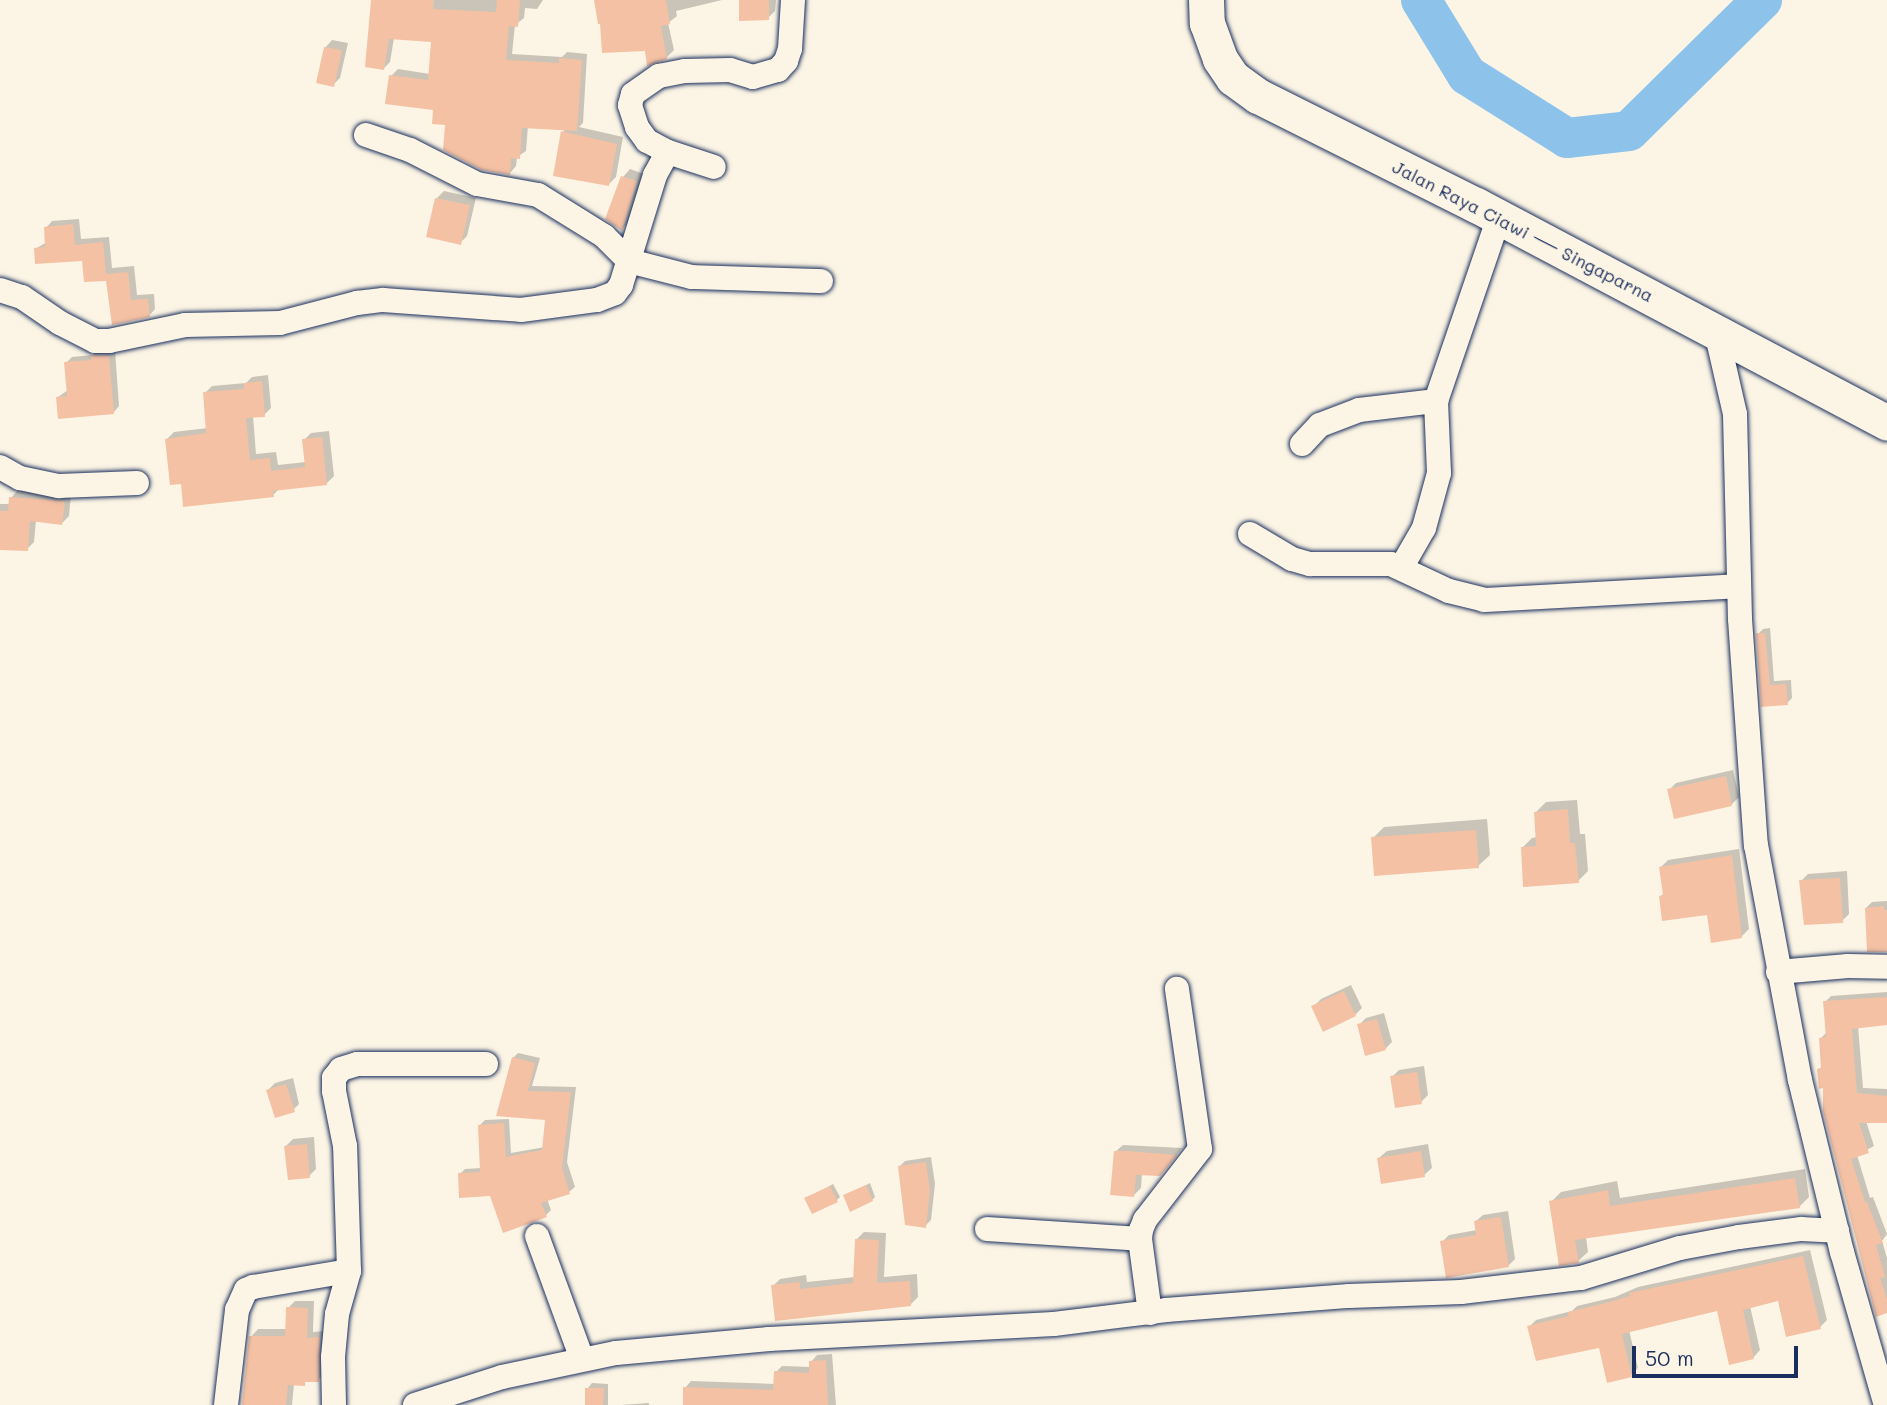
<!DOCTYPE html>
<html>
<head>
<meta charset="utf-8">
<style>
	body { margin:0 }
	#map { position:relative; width:1887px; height:1405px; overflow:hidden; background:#fcf5e5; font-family:Mali,sans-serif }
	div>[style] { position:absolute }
	.shadow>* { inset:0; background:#0003 }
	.river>* { height:40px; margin:-20px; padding:0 20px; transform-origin:20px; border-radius:20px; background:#8dc3eb }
	.building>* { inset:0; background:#f4c1a4 }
	.roads { filter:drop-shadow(0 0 2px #1b2f5e) drop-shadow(0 0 2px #1b2f5e) }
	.minor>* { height:24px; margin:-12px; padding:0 12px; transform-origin:12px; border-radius:12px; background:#fcf5e5 }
	.secondary>* { height:35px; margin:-17.5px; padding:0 17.5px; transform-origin:17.5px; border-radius:17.5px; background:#fcf5e5 }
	span { translate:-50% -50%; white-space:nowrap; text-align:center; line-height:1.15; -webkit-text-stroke:7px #fcf5e5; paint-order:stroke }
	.street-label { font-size:18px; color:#1b2f5e }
	.scale { position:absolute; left:1632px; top:1346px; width:166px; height:32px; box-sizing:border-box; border:4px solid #1b2f5e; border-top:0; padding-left:9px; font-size:21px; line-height:24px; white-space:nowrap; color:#1b2f5e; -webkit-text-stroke:5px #fcf5e5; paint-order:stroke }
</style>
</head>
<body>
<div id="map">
	<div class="shadow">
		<i style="clip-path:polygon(373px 0,543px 0,537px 9px,525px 8px,524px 18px,515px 25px,512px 54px,562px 57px,567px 52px,587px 54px,583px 123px,579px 127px,623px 137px,616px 177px,609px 184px,563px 132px,565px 129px,528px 126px,526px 151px,517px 157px,516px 166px,510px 173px,447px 123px,435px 108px,391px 76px,398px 69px,430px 74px,432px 40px,394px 38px,390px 62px,384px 68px)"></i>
		<i style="clip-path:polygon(597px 0,722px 0,676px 11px,677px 16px,668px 23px,674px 50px,666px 58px,646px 49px)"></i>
		<i style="clip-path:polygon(741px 0,776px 0,775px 11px,768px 18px)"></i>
		<i style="clip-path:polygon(332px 40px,348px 43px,340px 78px,333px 85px,325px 48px)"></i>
		<i style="clip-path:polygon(630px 169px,644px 174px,629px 222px,622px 229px,623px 177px)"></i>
		<i style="clip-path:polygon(444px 191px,476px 198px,467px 236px,460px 243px,437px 198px)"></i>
		<i style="clip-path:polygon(79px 219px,81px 239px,109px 237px,112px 268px,134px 266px,137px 295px,154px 294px,155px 309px,149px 316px,114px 323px,108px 279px,84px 259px,35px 249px,47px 242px,46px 228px,52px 221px)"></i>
		<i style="clip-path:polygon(99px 349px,115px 350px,119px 406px,113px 413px,58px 397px,68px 390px,66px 363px,72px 357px,93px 355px)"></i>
		<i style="clip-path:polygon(268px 375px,271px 408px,264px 415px,253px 416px,256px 454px,276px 452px,278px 465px,306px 462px,304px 440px,311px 433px,329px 431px,334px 476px,327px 483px,279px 489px,273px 495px,182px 482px,167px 439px,174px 432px,208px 428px,205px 393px,212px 386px,246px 383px,252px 377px)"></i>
		<i style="clip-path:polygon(18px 490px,71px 494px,69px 516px,62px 523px,36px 520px,34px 542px,27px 549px,0 548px,0 504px,11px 504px,11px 498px)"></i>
		<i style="clip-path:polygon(1770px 628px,1774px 681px,1791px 680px,1792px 698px,1787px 703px,1763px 705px,1758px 634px,1763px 629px)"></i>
		<i style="clip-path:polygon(1733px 770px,1739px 797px,1731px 805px,1669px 790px,1676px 783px)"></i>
		<i style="clip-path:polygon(1577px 800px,1580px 834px,1585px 834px,1588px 871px,1578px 881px,1522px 848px,1532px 838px,1538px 837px,1536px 812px,1546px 802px)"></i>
		<i style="clip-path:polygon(1487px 819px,1490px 855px,1478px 866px,1373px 838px,1384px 827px)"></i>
		<i style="clip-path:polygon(1739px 849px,1749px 929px,1741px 937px,1708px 913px,1660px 897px,1665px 892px,1661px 867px,1668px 860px)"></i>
		<i style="clip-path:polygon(1847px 871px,1849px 914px,1842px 921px,1801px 881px,1808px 874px)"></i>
		<i style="clip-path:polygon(1887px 901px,1887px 952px,1869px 950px,1866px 908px,1872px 902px)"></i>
		<i style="clip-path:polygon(1351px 985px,1362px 1008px,1355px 1015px,1314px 1006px,1321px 999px)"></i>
		<i style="clip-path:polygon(1887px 992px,1887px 1024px,1858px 1026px,1863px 1088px,1887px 1089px,1887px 1121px,1866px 1121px,1874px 1146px,1857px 1155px,1870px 1198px,1873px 1197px,1887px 1234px,1882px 1241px,1887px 1258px,1887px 1311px,1819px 1069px,1823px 1066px,1821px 1038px,1827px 1032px,1825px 1002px,1831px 996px)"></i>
		<i style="clip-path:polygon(1384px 1013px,1392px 1042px,1385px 1049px,1359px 1025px,1366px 1018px)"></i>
		<i style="clip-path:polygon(518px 1053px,540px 1058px,532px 1086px,576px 1087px,567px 1162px,575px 1187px,569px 1192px,547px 1199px,551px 1210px,546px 1215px,491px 1194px,460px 1174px,465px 1169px,481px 1168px,479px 1126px,485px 1120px,509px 1119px,511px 1153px,545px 1147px,547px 1119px,499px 1114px,513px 1058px)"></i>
		<i style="clip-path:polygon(1424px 1066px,1428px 1095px,1421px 1102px,1392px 1077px,1399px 1070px)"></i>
		<i style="clip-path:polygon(293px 1078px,299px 1104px,292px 1111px,268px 1090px,275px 1083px)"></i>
		<i style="clip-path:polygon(314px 1137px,316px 1169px,309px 1176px,286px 1146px,293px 1139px)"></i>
		<i style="clip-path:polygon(1428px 1144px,1432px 1168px,1424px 1175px,1379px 1158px,1387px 1151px)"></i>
		<i style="clip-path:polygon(1123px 1145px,1182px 1148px,1167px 1167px,1142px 1173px,1141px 1188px,1134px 1195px,1115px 1152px)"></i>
		<i style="clip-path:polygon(931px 1157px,935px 1184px,931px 1220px,925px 1226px,900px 1166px,905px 1161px)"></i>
		<i style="clip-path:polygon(1805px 1169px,1809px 1197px,1799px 1207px,1586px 1237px,1588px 1252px,1578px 1261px,1551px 1202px,1561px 1192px,1617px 1181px,1620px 1198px)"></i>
		<i style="clip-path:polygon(870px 1183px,875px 1197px,872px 1200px,845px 1196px)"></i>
		<i style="clip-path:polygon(833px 1184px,840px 1197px,837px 1200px,806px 1199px)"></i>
		<i style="clip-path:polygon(1508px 1211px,1515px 1259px,1508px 1266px,1442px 1242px,1449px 1235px,1477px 1230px,1476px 1221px,1483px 1215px)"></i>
		<i style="clip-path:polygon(864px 1232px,886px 1233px,884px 1277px,917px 1274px,918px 1297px,911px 1304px,773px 1286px,780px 1279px,806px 1275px,807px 1282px,855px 1277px,857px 1239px)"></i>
		<i style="clip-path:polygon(1810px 1250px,1827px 1320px,1820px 1327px,1779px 1299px,1750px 1306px,1760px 1350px,1753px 1358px,1718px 1309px,1629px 1330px,1638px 1368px,1631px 1375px,1601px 1345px,1529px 1327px,1536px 1320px,1572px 1311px,1577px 1306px,1615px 1297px,1638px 1287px)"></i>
		<i style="clip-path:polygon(295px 1301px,314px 1301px,313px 1332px,326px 1331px,325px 1373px,318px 1380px,294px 1384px,292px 1405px,243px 1405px,251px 1337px,258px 1329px,287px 1329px,288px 1308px)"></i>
		<i style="clip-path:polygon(832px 1354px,836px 1405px,685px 1405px,685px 1388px,691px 1381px,775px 1384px,776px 1372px,782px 1366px,811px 1367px,811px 1362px,817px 1355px)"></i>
		<i style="clip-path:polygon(592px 1383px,608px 1384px,608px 1405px,586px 1405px,587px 1389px)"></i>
		<i style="clip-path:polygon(649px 1403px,649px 1405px,621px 1405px)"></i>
	</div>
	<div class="river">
		<i style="left:1421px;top:0;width:88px;rotate:58.5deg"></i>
		<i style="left:1467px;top:75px;width:118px;rotate:32.2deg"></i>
		<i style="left:1567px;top:138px;width:62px;rotate:-6.4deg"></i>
		<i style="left:1629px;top:131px;width:187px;rotate:-44.6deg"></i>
	</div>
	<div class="building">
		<i style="clip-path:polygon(371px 0,434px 0,433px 9px,496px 12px,497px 0,520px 0,518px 27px,509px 26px,506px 60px,559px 63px,559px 58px,582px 60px,577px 131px,522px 128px,520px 159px,511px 158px,510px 175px,482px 170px,443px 150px,445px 125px,432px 124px,433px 110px,385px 104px,389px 75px,428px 80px,431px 42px,389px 39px,384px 70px,365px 67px)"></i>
		<i style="clip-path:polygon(594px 0,666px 0,670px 24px,661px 26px,667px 59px,647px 66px,645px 51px,602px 53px,600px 24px,598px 24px)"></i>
		<i style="clip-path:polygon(739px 0,769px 0,769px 20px,739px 21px)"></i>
		<i style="clip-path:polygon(324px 47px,342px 50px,334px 87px,316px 83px)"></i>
		<i style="clip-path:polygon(561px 131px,617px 144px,609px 186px,553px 176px)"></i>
		<i style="clip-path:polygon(621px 176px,637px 181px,622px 231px,605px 219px)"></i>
		<i style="clip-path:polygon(435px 198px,470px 205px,461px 245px,426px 237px)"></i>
		<i style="clip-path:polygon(73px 224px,75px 245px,103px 242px,106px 274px,128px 272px,131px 300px,148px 299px,150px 317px,112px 325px,106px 281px,84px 282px,82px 261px,35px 264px,34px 248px,45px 247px,44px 227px)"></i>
		<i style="clip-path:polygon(91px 355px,109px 356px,114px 414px,58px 419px,56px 397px,67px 396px,64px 362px,91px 360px)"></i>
		<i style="clip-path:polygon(262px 381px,265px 417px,246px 418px,250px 460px,270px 458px,271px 471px,305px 467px,302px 439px,322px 437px,327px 485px,273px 491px,274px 497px,183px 507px,181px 484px,170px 485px,165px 439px,206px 433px,203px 392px,244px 389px,244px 383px)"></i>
		<i style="clip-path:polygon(9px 497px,65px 501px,62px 525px,30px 521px,28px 551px,0 550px,0 511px,8px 511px)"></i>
		<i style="clip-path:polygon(1756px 633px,1765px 633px,1770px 685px,1786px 684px,1788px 705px,1761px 707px)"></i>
		<i style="clip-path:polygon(1726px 776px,1732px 806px,1674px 819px,1667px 789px)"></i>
		<i style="clip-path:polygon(1568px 809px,1570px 843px,1575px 843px,1579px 883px,1523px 887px,1521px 847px,1536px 846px,1534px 812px)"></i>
		<i style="clip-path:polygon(1476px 830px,1479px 868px,1374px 876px,1371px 837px)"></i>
		<i style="clip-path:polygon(1732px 855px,1742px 938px,1711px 943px,1707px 915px,1662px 921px,1659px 896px,1663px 895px,1659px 867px)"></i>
		<i style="clip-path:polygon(1840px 878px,1843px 923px,1804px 925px,1799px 880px)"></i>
		<i style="clip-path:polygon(1884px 906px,1884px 910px,1887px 910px,1887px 952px,1867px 952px,1865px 908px)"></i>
		<i style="clip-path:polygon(1344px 991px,1356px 1016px,1323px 1032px,1311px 1006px)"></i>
		<i style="clip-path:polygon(1887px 997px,1887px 1025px,1852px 1029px,1857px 1093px,1887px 1096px,1887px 1123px,1859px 1123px,1869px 1153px,1851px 1159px,1865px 1202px,1867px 1202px,1883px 1243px,1876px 1245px,1885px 1277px,1880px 1278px,1887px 1299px,1887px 1313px,1876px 1317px,1823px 1111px,1823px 1088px,1819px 1089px,1817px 1069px,1821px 1068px,1819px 1038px,1826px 1037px,1823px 1001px)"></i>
		<i style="clip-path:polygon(1377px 1019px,1386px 1050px,1365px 1056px,1357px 1024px)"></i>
		<i style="clip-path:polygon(512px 1057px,535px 1063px,528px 1091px,571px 1092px,562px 1168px,570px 1194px,541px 1203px,547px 1217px,503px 1233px,490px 1196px,459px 1198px,458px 1173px,480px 1172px,478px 1125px,504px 1123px,506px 1157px,542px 1150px,545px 1120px,496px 1116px)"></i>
		<i style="clip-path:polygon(1417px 1072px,1422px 1104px,1395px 1108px,1390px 1076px)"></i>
		<i style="clip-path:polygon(286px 1084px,295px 1112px,275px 1118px,266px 1090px)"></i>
		<i style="clip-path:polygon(307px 1144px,310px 1178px,288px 1180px,284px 1146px)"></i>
		<i style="clip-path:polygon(1114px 1151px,1127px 1151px,1177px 1155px,1160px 1176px,1136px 1175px,1134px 1197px,1110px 1195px)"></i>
		<i style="clip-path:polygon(1421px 1151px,1425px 1177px,1381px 1184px,1377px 1158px)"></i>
		<i style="clip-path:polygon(926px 1162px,930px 1191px,926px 1228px,905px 1225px,898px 1166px)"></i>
		<i style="clip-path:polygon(1795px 1178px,1800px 1208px,1575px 1240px,1579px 1263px,1559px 1266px,1549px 1201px,1608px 1190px,1610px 1206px)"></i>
		<i style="clip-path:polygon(866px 1185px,873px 1201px,850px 1212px,843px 1195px)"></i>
		<i style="clip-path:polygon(830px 1186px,838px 1202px,812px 1214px,804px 1198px)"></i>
		<i style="clip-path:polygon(1501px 1217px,1509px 1267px,1446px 1278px,1440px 1241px,1476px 1235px,1474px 1221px)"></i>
		<i style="clip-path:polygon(855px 1239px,879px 1240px,877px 1283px,910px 1281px,911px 1306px,775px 1321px,771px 1285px,800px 1282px,800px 1289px,853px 1283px)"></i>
		<i style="clip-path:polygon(1803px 1256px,1821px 1329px,1786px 1337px,1778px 1301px,1743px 1310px,1754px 1359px,1729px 1365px,1717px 1311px,1622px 1334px,1632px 1377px,1607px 1383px,1599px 1348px,1536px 1361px,1527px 1326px,1569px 1316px,1568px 1312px,1606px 1303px,1630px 1296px,1629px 1293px)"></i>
		<i style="clip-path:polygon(286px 1307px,308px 1308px,307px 1338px,320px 1337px,319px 1382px,305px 1382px,305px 1386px,288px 1385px,286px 1405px,242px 1405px,249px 1336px,285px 1336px)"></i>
		<i style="clip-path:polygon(826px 1360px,828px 1405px,683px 1405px,683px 1387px,773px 1390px,774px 1371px,809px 1373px,809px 1361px)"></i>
		<i style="clip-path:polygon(585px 1388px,604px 1388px,603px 1405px,585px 1405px)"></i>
	</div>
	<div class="roads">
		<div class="minor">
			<i style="left:366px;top:135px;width:46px;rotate:18.8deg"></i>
			<i style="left:410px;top:150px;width:75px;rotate:26.9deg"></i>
			<i style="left:477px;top:184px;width:62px;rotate:10.2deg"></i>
			<i style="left:538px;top:195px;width:78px;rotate:31.8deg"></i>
			<i style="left:604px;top:236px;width:35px;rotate:45deg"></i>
			<i style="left:629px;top:261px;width:65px;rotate:14.3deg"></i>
			<i style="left:692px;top:277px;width:129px;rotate:1.8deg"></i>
			<i style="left:668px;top:152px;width:48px;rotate:18.1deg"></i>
			<i style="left:0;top:290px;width:23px;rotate:18deg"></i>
			<i style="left:22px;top:297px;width:46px;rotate:34.4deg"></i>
			<i style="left:60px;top:323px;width:39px;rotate:27deg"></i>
			<i style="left:95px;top:341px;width:14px"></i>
			<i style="left:109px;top:341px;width:78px;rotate:-11.9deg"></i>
			<i style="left:185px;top:325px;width:95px;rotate:-1.2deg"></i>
			<i style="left:280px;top:323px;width:80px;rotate:-14.6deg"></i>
			<i style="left:357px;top:303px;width:26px;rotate:-7deg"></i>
			<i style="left:383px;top:300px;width:138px;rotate:4.1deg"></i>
			<i style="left:521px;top:310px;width:77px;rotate:-7.5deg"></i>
			<i style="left:597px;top:300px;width:19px;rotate:-21deg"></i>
			<i style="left:615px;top:293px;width:10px;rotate:-53deg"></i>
			<i style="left:621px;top:285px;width:115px;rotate:-72.8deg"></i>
			<i style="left:655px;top:175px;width:26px;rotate:-61deg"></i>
			<i style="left:668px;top:152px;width:24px;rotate:-152deg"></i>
			<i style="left:647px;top:141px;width:17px;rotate:-126deg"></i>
			<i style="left:637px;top:127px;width:23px;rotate:-108deg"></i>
			<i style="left:630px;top:105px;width:11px;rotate:-75deg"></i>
			<i style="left:633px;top:94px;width:32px;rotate:-35deg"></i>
			<i style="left:659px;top:76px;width:26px;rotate:-11deg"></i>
			<i style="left:685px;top:71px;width:45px;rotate:-1.3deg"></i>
			<i style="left:730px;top:70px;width:24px;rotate:17deg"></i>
			<i style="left:753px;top:77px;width:26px;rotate:-16deg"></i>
			<i style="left:778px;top:70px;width:12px;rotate:-48deg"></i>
			<i style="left:786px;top:61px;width:13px;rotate:-72deg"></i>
			<i style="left:790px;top:49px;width:49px;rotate:-86.5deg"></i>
			<i style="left:1716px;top:331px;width:85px;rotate:77.1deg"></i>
			<i style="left:1735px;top:414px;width:205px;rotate:88.6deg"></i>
			<i style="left:1740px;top:619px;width:227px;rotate:86deg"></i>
			<i style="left:1756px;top:845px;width:239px;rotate:79.4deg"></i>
			<i style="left:1800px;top:1080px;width:177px;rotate:76.3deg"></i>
			<i style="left:1842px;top:1252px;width:159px;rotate:74deg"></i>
			<i style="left:1302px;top:444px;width:26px;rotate:-47deg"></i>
			<i style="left:1320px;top:425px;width:42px;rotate:-21deg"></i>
			<i style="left:1359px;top:410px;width:78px;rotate:-6.7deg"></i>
			<i style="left:0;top:467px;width:23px;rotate:29deg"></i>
			<i style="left:20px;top:478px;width:40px;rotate:12deg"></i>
			<i style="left:59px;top:486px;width:78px;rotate:-2.2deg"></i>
			<i style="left:1250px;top:534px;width:49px;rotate:30.8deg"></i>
			<i style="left:1292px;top:559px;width:19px;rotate:16deg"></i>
			<i style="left:1310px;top:564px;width:81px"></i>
			<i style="left:1391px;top:564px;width:64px;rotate:25deg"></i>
			<i style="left:1449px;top:591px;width:36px;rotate:14deg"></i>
			<i style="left:1484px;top:600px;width:255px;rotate:-3.1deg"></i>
			<i style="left:1401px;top:568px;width:46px;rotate:-60.1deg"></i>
			<i style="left:1424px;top:528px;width:57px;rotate:-74.7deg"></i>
			<i style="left:1439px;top:473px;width:72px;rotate:-92.4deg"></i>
			<i style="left:1436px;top:401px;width:194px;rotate:-71.1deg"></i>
			<i style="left:1778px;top:972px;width:70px;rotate:-4.9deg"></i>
			<i style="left:1848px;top:966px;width:39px;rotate:1deg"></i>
			<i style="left:987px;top:1229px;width:153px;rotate:3.7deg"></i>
			<i style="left:537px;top:1236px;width:131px;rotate:69.9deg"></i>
			<i style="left:1150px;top:1313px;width:75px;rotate:-97.7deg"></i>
			<i style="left:1140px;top:1239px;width:9px;rotate:-84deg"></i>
			<i style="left:1141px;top:1230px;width:11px;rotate:-68deg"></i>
			<i style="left:1145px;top:1220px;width:90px;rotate:-52.2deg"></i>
			<i style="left:1200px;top:1149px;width:162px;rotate:-98.2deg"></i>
			<i style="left:226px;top:1405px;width:96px;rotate:-83.4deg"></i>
			<i style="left:237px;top:1310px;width:22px;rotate:-66deg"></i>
			<i style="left:246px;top:1290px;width:8px;rotate:-23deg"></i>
			<i style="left:253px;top:1287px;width:97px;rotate:-9.5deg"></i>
			<i style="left:349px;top:1271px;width:125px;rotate:-91.8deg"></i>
			<i style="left:345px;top:1146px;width:56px;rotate:-101.3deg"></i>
			<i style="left:334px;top:1091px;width:13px;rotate:-90deg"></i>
			<i style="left:334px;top:1078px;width:11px;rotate:-52deg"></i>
			<i style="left:341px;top:1069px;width:17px;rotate:-17deg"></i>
			<i style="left:357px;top:1064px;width:129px"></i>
			<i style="left:334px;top:1405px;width:48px;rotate:-91.2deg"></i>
			<i style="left:333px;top:1357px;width:43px;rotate:-84.7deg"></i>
			<i style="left:337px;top:1314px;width:45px;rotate:-74.4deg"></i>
			<i style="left:415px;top:1405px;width:91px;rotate:-17.8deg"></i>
			<i style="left:502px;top:1377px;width:116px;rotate:-11.9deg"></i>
			<i style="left:616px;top:1353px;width:154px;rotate:-5.2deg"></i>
			<i style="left:769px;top:1339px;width:285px;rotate:-3deg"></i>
			<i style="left:1054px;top:1324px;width:113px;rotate:-7.1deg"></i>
			<i style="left:1166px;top:1310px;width:184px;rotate:-4.4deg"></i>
			<i style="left:1349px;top:1296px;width:112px;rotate:-2deg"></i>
			<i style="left:1461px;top:1292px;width:121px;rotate:-6.7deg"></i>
			<i style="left:1581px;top:1278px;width:103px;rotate:-16.9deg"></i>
			<i style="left:1680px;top:1248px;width:60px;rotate:-10.6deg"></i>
			<i style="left:1739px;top:1237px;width:63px;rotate:-7.4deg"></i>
			<i style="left:1801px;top:1229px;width:36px;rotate:3deg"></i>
		</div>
		<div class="secondary">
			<i style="left:1206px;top:0;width:23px;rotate:88deg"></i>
			<i style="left:1207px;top:23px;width:38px;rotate:70deg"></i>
			<i style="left:1220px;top:59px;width:23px;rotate:56deg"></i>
			<i style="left:1233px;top:78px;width:31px;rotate:36deg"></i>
			<i style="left:1258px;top:96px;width:244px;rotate:26.6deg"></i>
			<i style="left:1476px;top:205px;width:465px;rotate:27.9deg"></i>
		</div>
	</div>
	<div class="street-label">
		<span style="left:1523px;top:231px;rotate:27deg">Jalan Raya Ciawi — Singaparna</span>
	</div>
	<div class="scale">50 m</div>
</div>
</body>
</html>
